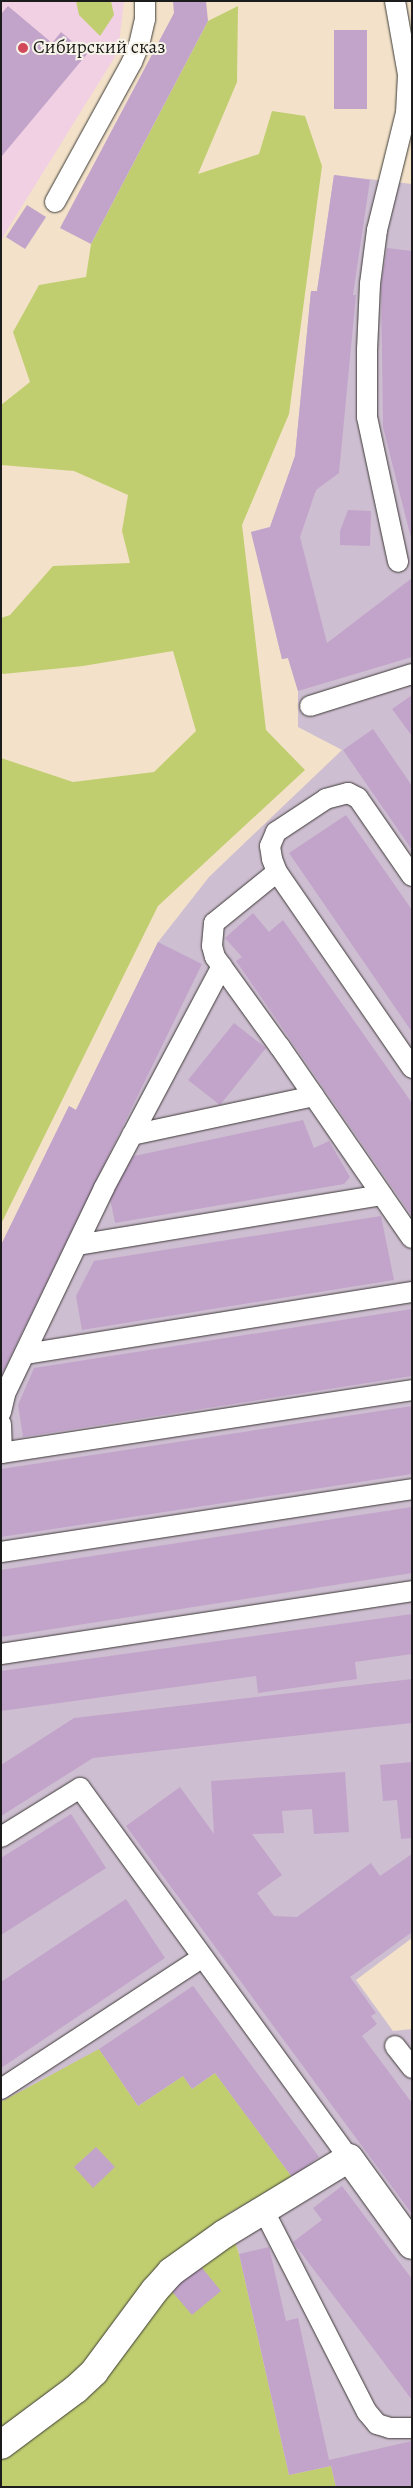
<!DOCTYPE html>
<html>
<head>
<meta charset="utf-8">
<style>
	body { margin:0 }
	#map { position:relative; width:413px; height:2488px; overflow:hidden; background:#f3e2c9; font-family:Alegreya,serif }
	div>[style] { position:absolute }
	.built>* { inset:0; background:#f1d0e3 }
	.industrial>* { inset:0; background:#cebed1 }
	.green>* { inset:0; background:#c1ce70 }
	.building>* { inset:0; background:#c2a4ca }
	.roads { filter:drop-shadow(0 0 1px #3c3a36) drop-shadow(0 0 1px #3c3a36) }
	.service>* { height:20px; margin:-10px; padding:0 10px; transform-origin:10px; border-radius:10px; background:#fff }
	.minor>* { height:28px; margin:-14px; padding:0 14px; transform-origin:14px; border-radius:14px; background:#fff }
	.dots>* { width:14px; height:14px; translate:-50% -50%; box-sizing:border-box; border:2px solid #f7f3e8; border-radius:50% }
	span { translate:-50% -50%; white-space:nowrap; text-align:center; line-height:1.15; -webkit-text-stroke:4px #f7f3e8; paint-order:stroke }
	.poi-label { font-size:19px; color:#1c1c1c }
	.left { translate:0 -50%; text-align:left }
	.frame { position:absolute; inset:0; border:2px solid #1c1c1c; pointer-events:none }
</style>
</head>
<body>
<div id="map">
	<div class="built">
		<i style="clip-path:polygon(1px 1px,124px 1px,118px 52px,1px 240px)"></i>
	</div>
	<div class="industrial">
		<i style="clip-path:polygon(334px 175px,412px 184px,412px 1938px,356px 1980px,393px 2031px,412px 2029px,412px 2487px,336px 2487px,331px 2466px,289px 2475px,239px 2254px,226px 2215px,215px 2073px,192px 2089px,182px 2077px,138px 2106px,99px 2050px,1px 2102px,1px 1245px,69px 1106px,76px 1110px,158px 942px,209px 877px,342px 750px,298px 727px,298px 691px,288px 658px,282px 659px,251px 532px,270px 527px,295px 456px,311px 291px,317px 291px)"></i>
	</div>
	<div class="green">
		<i style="clip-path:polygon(76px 1px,111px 1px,114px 15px,100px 36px,79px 15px)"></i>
		<i style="clip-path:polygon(238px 6px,237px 82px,198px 174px,259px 154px,272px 111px,305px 116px,322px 166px,289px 414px,242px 525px,266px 730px,305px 770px,158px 906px,1px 1224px,1px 758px,73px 782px,154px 772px,196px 731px,173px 651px,83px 666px,3px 674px,1px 672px,1px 618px,10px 615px,53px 566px,130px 563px,122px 531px,128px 495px,74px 471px,1px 465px,1px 405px,30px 382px,13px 332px,39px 285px,86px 277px,91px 244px,208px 21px)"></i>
		<i style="clip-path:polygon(99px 2049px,138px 2106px,183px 2076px,192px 2089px,215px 2073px,292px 2177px,226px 2215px,239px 2254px,289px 2475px,331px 2466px,336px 2487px,1px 2487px,1px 2102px)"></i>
	</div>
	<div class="building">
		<i style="clip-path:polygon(173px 1px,206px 1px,208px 21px,91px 244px,60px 228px,174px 13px)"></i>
		<i style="clip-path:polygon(8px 6px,52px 43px,61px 32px,87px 54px,1px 157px,1px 14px)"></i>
		<i style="clip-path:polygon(334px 30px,367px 30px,367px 109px,334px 109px)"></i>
		<i style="clip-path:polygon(334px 175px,370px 180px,353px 295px,356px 295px,339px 473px,316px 490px,300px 537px,327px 643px,412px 578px,412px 657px,298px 691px,288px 658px,282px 659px,251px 532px,270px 527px,295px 456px,311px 291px,317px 291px)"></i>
		<i style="clip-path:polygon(27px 205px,46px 217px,25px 249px,6px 237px)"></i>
		<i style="clip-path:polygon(387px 248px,412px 251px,411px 538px,383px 427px,381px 285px)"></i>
		<i style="clip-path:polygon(348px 510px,371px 511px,370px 546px,340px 545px,340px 531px)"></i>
		<i style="clip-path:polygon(412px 695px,412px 736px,392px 709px)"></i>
		<i style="clip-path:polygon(373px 729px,412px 786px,412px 850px,343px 750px)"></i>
		<i style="clip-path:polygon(346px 815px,412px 910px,412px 1032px,289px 853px)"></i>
		<i style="clip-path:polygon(253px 913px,269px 932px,283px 920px,412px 1103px,412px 1216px,236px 961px,242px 957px,225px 938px)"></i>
		<i style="clip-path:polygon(158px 942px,202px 964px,1px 1376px,1px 1245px,69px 1106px,76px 1110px)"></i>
		<i style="clip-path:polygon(234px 1023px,266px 1048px,220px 1105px,188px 1080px)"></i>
		<i style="clip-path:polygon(303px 1120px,314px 1148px,329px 1141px,350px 1177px,344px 1184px,115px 1223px,109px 1193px,134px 1156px)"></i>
		<i style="clip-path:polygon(381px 1216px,394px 1280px,82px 1330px,76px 1296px,94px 1261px)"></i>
		<i style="clip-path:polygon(412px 1309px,412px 1376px,23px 1437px,18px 1405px,34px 1368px)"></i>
		<i style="clip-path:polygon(412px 1406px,412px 1474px,1px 1537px,1px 1469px)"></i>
		<i style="clip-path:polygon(412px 1507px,412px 1573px,1px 1637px,1px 1570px)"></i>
		<i style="clip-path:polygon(412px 1614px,412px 1654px,355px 1662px,357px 1679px,258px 1693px,256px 1676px,1px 1711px,1px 1671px)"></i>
		<i style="clip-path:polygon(412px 1679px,412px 1723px,93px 1758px,1px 1816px,1px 1765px,74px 1718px)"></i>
		<i style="clip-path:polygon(412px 1762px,412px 1838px,401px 1839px,397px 1800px,383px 1801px,380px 1765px)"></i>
		<i style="clip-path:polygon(345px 1772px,349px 1832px,314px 1834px,312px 1809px,282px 1811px,284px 1833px,252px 1834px,282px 1875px,257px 1893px,274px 1916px,297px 1917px,371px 1863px,380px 1876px,412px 1854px,412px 1932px,350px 1977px,376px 2013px,371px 2016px,377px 2024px,362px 2036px,412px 2103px,412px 2214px,126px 1826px,180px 1787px,214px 1834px,211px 1781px)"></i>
		<i style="clip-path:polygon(71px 1814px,106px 1868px,1px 1935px,1px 1858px)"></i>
		<i style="clip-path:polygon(126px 1899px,165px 1958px,1px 2068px,1px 1982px)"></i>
		<i style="clip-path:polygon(193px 1986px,319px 2157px,292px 2177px,215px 2073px,192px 2089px,183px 2076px,138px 2106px,99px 2049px)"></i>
		<i style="clip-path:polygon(96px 2147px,115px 2167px,93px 2188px,74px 2167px)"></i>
		<i style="clip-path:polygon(342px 2186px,412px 2279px,412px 2400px,293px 2242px,322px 2220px,313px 2208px)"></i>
		<i style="clip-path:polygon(269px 2247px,286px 2321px,298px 2318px,329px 2460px,412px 2441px,412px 2487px,336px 2487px,331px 2466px,289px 2475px,239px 2254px)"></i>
		<i style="clip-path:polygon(199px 2264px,221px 2291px,192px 2315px,169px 2288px)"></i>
	</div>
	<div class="roads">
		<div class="service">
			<i style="left:395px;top:1px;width:75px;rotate:80deg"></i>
			<i style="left:408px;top:75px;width:38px;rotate:93deg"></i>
			<i style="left:406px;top:113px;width:121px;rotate:103.9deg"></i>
			<i style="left:377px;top:230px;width:54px;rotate:97.4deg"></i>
			<i style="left:370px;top:284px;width:65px;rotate:92.6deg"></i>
			<i style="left:367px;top:349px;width:68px;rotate:90deg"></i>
			<i style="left:367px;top:417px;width:148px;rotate:77.9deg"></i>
			<i style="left:55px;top:202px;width:160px;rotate:-61.2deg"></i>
			<i style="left:132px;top:62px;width:18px;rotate:-68deg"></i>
			<i style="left:139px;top:45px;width:27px;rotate:-77deg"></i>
			<i style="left:145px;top:19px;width:18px;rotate:-90deg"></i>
			<i style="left:310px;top:706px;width:107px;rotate:-17.4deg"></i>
			<i style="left:277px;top:872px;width:81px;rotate:141deg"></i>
			<i style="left:214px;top:923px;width:23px;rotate:95deg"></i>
			<i style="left:212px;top:946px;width:11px;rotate:75deg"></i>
			<i style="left:215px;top:957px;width:111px;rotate:54.2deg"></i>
			<i style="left:280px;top:1047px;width:232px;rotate:55.4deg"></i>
			<i style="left:412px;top:876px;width:95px;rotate:-124.7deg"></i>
			<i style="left:358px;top:798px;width:11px;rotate:-153deg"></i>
			<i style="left:348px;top:793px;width:23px;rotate:165deg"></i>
			<i style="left:326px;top:799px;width:60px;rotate:146.6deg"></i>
			<i style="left:276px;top:832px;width:15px;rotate:113deg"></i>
			<i style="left:270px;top:846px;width:13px;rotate:81deg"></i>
			<i style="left:272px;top:859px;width:14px;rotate:69deg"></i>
			<i style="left:277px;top:872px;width:238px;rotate:55.4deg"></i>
			<i style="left:132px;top:1135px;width:186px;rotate:-12.1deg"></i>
			<i style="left:77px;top:1245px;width:309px;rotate:-9.3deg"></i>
			<i style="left:25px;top:1354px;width:392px;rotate:-9.1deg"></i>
			<i style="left:1px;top:1412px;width:18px;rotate:-77deg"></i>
			<i style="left:5px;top:1394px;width:229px;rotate:-64.3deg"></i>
			<i style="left:104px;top:1188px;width:251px;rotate:-62deg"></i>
			<i style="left:1px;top:1424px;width:29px;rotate:88deg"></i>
			<i style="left:1px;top:1453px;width:416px;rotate:-8.7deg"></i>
			<i style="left:1px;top:1552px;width:416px;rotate:-8.7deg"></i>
			<i style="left:1px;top:1654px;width:416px;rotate:-8.7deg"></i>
			<i style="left:1px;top:1837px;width:93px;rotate:-31.8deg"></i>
			<i style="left:80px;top:1788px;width:457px;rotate:54deg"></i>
			<i style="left:395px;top:2046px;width:28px;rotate:52deg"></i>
			<i style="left:1px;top:2089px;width:241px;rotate:-33.2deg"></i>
			<i style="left:264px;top:2211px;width:226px;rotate:62.9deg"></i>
			<i style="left:367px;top:2412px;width:16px;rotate:50deg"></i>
			<i style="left:377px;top:2424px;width:14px;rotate:17deg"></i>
			<i style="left:390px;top:2428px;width:22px"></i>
		</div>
		<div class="minor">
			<i style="left:1px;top:2445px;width:94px;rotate:-36.7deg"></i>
			<i style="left:76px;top:2389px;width:25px;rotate:-43deg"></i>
			<i style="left:94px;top:2372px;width:102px;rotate:-53.4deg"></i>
			<i style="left:155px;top:2290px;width:24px;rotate:-48deg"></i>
			<i style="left:171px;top:2272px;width:65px;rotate:-35.6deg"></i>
			<i style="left:224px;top:2234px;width:146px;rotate:-31.3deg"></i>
			<i style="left:349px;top:2158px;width:107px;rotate:54.1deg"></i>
		</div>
	</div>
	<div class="dots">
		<i style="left:23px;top:48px;background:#d1495b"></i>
	</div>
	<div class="poi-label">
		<span class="left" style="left:33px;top:48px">Сибирский сказ</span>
	</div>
	<div class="frame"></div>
</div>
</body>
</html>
